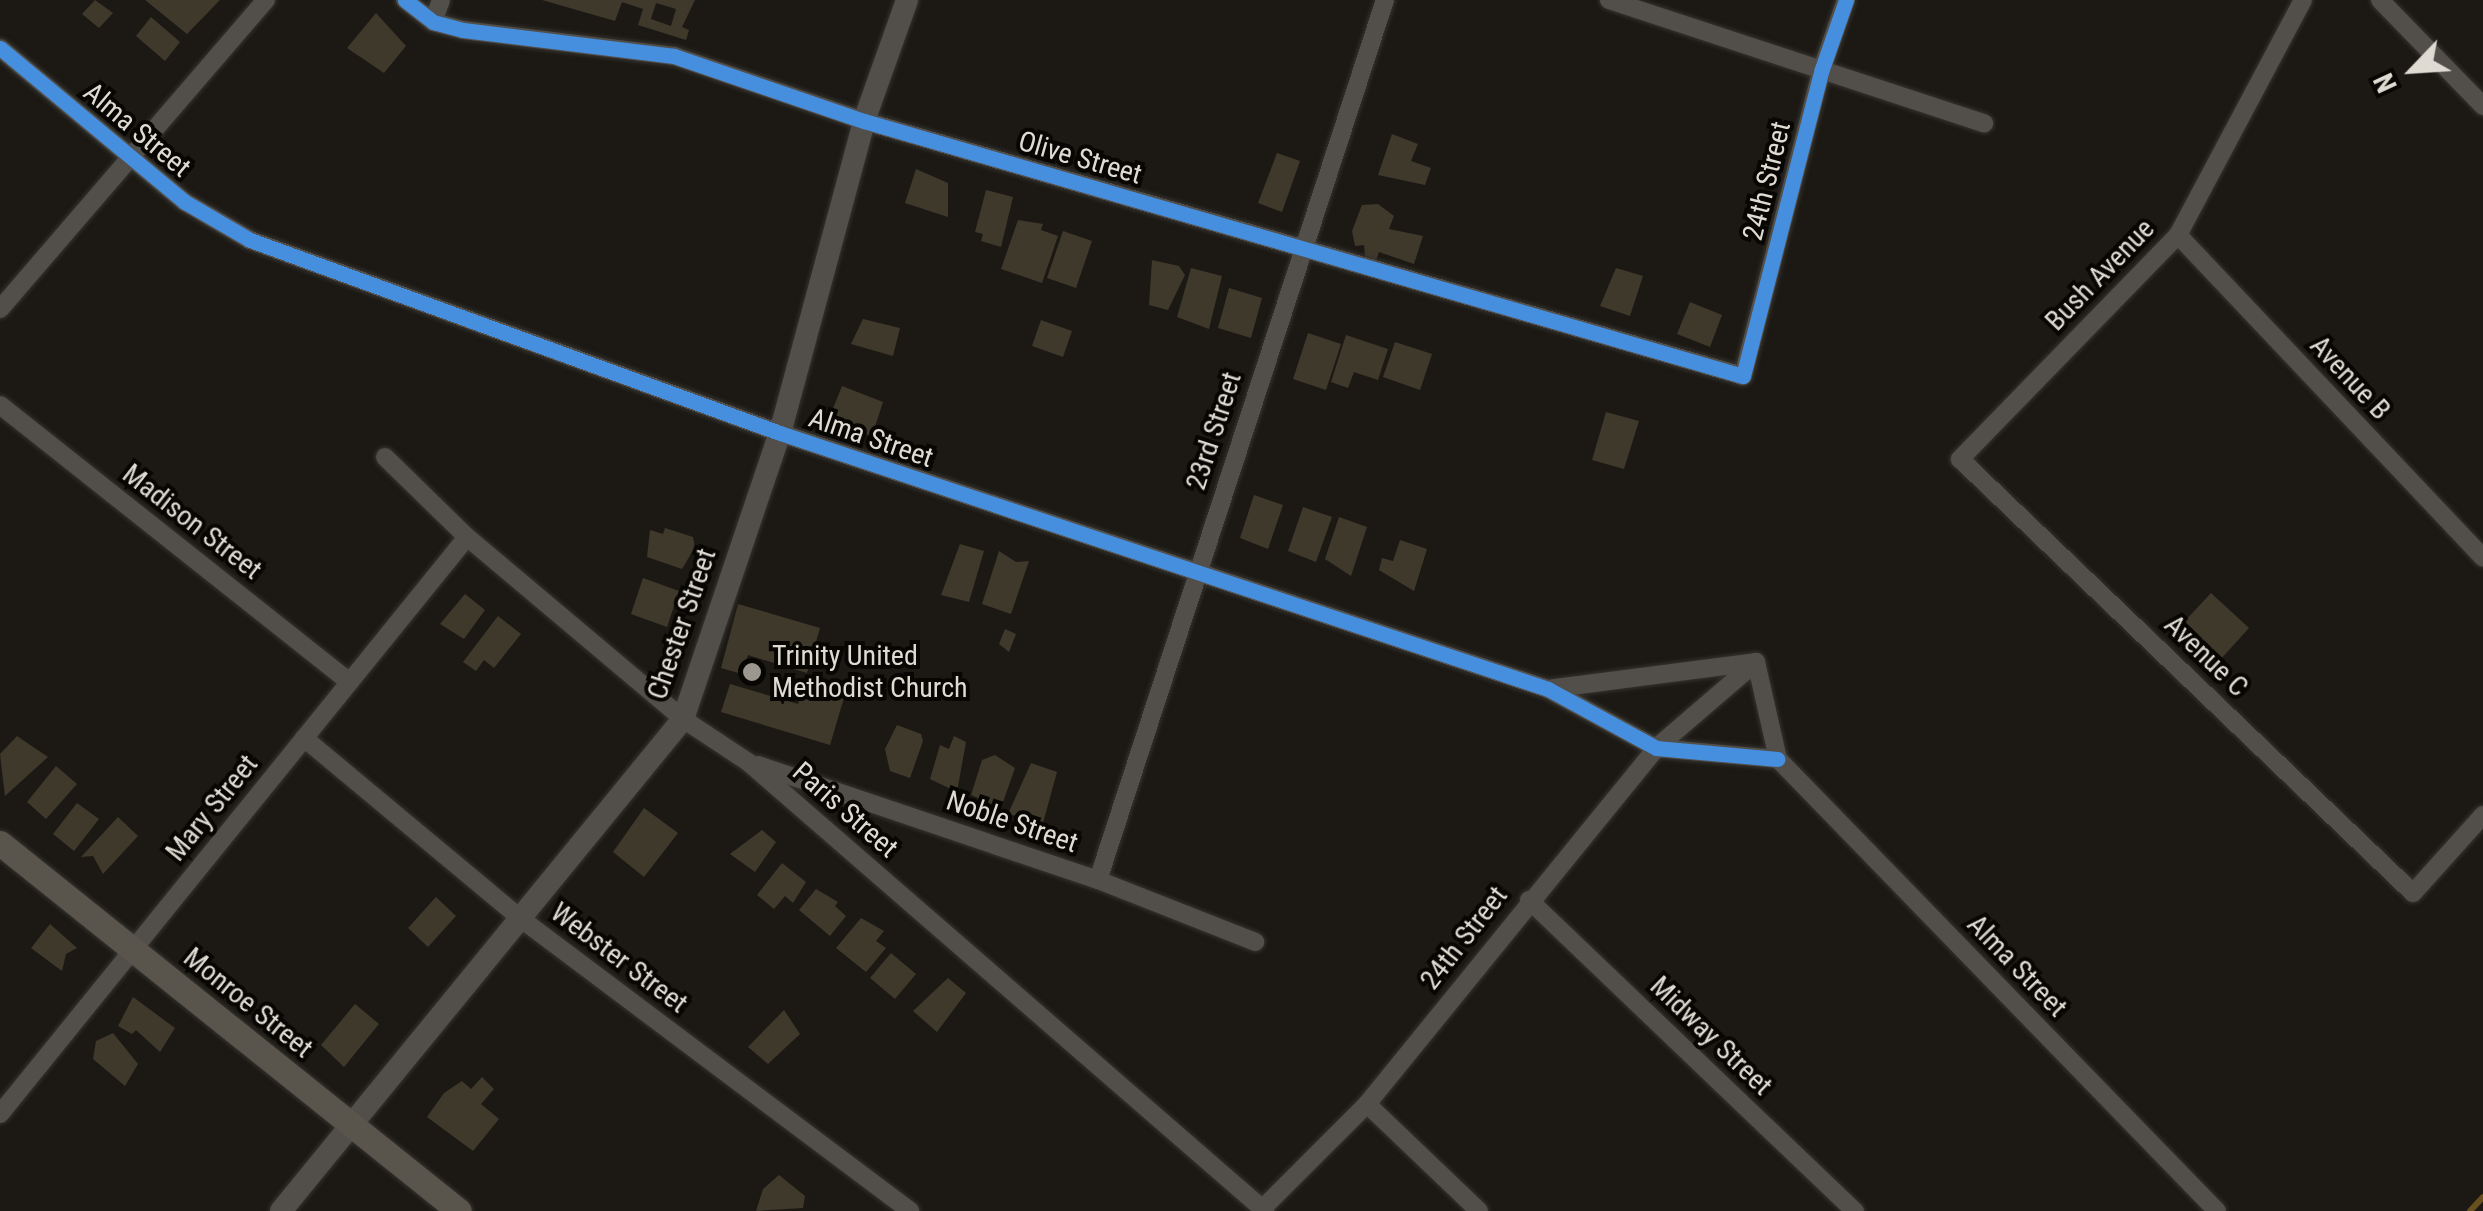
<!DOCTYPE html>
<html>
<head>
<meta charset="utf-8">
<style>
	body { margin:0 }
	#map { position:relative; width:2483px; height:1211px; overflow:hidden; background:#1c1914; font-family:"Roboto Condensed",sans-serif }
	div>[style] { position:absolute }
	.stream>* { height:6px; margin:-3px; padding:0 3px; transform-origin:3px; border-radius:3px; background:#684f1e }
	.building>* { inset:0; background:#3f392c }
	.roads { filter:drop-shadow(0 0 2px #35332f) drop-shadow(0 0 2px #35332f) }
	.minor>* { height:18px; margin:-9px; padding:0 9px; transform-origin:9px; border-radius:9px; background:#524f4b }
	.tertiary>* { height:22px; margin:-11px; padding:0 11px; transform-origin:11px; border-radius:11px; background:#524f4b }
	.secondary>* { height:25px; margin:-12.5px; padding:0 12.5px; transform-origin:12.5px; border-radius:12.5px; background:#59544c }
	.cycleway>* { height:15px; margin:-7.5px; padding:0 7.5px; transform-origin:7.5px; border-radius:7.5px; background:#468fdf }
	.dots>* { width:28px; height:28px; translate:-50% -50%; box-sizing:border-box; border:5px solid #080603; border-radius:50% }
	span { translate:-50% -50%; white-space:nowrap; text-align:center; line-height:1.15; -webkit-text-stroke:8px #080603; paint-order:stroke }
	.street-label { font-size:28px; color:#dfdbd3 }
	.poi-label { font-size:28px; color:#dfdbd3 }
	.left { translate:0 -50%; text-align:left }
	.north { position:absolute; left:2363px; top:20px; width:100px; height:100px; -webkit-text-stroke:8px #080603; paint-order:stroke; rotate:245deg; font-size:28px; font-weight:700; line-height:40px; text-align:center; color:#dfdbd3 }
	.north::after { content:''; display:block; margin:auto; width:35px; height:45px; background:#dfdbd3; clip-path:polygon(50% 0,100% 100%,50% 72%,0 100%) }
</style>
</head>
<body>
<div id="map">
	<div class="stream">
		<i style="left:2470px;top:1211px;width:19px;rotate:-47deg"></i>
	</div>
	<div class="building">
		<i style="clip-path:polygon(95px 0,113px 13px,99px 28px,82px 14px)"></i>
		<i style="clip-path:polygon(145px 0,220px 0,187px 34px)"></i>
		<i style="clip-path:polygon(evenodd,542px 0,695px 0,682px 27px,689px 30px,686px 40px,638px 25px,643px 9px,622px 2px,615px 21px,542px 0,656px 3px,676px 9px,671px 26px,651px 19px,656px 3px)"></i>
		<i style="clip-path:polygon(376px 13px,406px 46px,384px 73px,347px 48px)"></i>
		<i style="clip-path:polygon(151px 17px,180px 42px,165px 61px,136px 36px)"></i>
		<i style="clip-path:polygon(1392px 134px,1418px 144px,1411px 161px,1431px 168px,1425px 185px,1378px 175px)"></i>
		<i style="clip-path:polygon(1277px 153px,1300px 161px,1282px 212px,1258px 203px)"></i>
		<i style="clip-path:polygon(916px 169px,948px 183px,948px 217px,905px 203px)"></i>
		<i style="clip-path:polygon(986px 190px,1013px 197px,1001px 247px,981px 241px,983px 234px,975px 232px)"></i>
		<i style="clip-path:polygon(1378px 204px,1394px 216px,1389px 229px,1423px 236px,1414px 264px,1379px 252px,1376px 260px,1365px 256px,1364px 245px,1355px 246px,1352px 231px,1362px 205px)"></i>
		<i style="clip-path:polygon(1018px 220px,1043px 224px,1041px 230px,1058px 236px,1042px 283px,1001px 269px)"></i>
		<i style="clip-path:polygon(1063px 231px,1092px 241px,1076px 288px,1047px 278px)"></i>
		<i style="clip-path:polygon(1152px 260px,1179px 266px,1185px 275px,1168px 310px,1149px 305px)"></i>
		<i style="clip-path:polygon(1191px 268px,1222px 276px,1209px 329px,1177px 317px)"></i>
		<i style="clip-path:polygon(1616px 268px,1643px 276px,1630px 316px,1600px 306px)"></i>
		<i style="clip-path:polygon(1229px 288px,1262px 298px,1251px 338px,1218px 328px)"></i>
		<i style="clip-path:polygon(1690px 302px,1722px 315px,1710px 347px,1677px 334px)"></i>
		<i style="clip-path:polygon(863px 319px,900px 328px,893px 356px,851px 344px)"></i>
		<i style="clip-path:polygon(1041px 320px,1072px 331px,1063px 357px,1032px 346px)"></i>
		<i style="clip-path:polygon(1308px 333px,1341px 344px,1326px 390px,1293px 379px)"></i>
		<i style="clip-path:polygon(1346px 335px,1388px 349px,1378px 380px,1354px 372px,1348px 388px,1331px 382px)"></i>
		<i style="clip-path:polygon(1395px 342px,1432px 354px,1420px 390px,1383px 377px)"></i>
		<i style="clip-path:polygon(842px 386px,883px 402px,872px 436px,828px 421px)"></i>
		<i style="clip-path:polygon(1606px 412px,1639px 421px,1624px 469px,1592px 460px)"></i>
		<i style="clip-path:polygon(1254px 495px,1283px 505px,1268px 549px,1240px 538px)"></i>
		<i style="clip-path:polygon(1303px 507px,1332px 517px,1316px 562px,1288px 551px)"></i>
		<i style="clip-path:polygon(1339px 517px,1367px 527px,1351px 576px,1325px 559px)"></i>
		<i style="clip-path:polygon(665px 528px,693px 537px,695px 547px,682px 569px,647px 557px,650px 530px,663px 534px)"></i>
		<i style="clip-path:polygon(1400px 540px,1427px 549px,1414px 591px,1379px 570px,1382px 558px,1393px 561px)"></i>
		<i style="clip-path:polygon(960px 544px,984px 551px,969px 602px,941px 595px)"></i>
		<i style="clip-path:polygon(999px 551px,1016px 562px,1029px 561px,1011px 614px,982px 604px)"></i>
		<i style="clip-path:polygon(643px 578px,679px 591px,667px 627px,631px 614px)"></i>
		<i style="clip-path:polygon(2211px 593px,2249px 628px,2210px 671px,2172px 635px)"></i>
		<i style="clip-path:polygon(465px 594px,485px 610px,464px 639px,440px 624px)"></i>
		<i style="clip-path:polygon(738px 604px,820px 628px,807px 673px,748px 655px,742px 674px,721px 668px)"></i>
		<i style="clip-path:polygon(498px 616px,521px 634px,494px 668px,484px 660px,476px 671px,463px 662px)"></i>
		<i style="clip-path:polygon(1005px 629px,1016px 634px,1009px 652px,999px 644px)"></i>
		<i style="clip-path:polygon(806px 679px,846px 691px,830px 745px,721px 712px,730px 684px,798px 704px)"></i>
		<i style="clip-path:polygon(897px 725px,921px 734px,923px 741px,910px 778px,890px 771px,885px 749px)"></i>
		<i style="clip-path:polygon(17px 736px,48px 757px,5px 796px,0 754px)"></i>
		<i style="clip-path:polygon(954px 736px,966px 742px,957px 792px,930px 779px,940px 745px,949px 749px)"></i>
		<i style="clip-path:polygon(995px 755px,1015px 768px,1001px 808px,971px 795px,982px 760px)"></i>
		<i style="clip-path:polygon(1031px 763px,1057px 772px,1043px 823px,1008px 814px)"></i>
		<i style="clip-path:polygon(56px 766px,77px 784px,46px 819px,27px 802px)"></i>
		<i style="clip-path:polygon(77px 803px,99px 819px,74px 851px,53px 834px)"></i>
		<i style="clip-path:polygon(644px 808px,678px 833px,644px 877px,613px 852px)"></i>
		<i style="clip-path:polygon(118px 817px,138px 836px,103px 874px,93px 856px,81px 857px)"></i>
		<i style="clip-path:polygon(762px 830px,776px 842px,755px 872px,730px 854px)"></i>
		<i style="clip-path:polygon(782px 863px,806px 882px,793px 903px,785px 896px,774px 909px,757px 895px)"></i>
		<i style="clip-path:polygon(816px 889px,838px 902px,835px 906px,846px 916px,830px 936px,799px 910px)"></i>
		<i style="clip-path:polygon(436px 897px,456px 916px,428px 947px,408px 928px)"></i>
		<i style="clip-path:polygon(861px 918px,884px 931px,876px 941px,886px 948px,866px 972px,836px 948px)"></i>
		<i style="clip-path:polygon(50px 924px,77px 948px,66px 954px,62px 971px,31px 948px)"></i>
		<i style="clip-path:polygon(891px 953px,916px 974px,895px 999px,870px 978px)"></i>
		<i style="clip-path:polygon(948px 978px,966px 993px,937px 1032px,913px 1011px)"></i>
		<i style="clip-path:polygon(133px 997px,175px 1028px,160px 1052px,136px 1030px,132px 1034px,118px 1026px)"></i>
		<i style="clip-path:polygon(355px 1004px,379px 1024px,344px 1067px,321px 1045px)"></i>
		<i style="clip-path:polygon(784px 1010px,800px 1034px,768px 1064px,748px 1047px)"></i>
		<i style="clip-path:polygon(113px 1033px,138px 1064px,125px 1086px,93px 1059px,96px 1041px)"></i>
		<i style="clip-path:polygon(482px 1077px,494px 1089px,481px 1104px,499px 1119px,473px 1151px,427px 1117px,444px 1093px,462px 1081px,471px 1089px)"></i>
		<i style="clip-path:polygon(779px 1175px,805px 1196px,803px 1208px,756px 1211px,763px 1189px)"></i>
	</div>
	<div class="roads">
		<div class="minor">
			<i style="left:405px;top:0;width:36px;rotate:38deg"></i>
			<i style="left:433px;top:22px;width:31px;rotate:15deg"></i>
			<i style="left:463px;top:30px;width:213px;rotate:7deg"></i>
			<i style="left:674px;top:56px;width:201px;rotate:18.9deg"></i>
			<i style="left:864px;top:121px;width:915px;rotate:16.18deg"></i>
			<i style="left:1743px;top:376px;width:317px;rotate:-75.6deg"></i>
			<i style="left:1822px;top:69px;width:73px;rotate:-70.8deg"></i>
			<i style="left:1609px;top:0;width:395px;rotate:18.2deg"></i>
			<i style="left:2303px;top:0;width:266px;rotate:118deg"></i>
			<i style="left:2178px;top:235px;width:313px;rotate:134.2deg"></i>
			<i style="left:1960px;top:459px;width:627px;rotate:43.77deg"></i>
			<i style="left:2413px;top:893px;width:105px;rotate:-48.1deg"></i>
			<i style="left:2380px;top:0;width:148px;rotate:45.8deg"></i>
			<i style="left:433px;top:22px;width:23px;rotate:-70deg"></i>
			<i style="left:0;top:48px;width:241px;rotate:39.8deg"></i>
			<i style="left:185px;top:202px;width:75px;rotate:30.3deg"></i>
			<i style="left:250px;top:240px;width:564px;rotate:20.01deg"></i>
			<i style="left:780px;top:433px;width:810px;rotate:18.43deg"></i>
			<i style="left:1548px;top:689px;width:123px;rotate:28.6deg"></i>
			<i style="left:1656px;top:748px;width:122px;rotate:5.2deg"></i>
			<i style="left:2178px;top:235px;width:444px;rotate:46.6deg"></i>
			<i style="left:0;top:309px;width:408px;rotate:-49.3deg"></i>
			<i style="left:0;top:405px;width:446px;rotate:38.4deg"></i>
			<i style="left:385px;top:457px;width:115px;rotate:44.3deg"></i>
			<i style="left:467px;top:537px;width:282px;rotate:40.1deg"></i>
			<i style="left:683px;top:719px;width:78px;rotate:33.5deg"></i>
			<i style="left:748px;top:762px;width:685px;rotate:40.97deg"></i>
			<i style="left:1756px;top:662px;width:99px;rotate:77.2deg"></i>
			<i style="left:1778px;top:759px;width:630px;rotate:45.84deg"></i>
			<i style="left:1548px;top:689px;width:209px;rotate:-7.4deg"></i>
			<i style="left:304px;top:738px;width:281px;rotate:39.8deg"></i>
			<i style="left:520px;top:918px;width:488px;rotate:36.9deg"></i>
			<i style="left:758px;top:765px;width:359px;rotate:18.7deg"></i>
			<i style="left:1098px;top:880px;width:169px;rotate:21.5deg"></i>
			<i style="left:1098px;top:880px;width:926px;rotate:-71.94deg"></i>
			<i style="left:1529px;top:900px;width:451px;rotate:43.7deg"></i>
			<i style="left:1367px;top:1104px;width:155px;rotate:43.7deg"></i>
			<i style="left:0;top:1114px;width:742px;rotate:-51.01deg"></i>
			<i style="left:1262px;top:1209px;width:148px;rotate:-45deg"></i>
			<i style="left:1367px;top:1104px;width:459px;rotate:-50.9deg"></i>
			<i style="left:1656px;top:748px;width:132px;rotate:-40.7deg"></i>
		</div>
		<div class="tertiary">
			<i style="left:281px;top:1211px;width:635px;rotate:-50.75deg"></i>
			<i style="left:683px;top:719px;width:302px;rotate:-71.3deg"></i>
			<i style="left:780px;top:433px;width:323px;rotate:-74.9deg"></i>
			<i style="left:864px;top:121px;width:128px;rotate:-70.4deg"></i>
		</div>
		<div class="secondary">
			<i style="left:0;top:843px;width:588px;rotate:38.72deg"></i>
		</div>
	</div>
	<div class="cycleway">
		<i style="left:405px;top:0;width:36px;rotate:38deg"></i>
		<i style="left:433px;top:22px;width:31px;rotate:15deg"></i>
		<i style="left:463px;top:30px;width:213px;rotate:7deg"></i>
		<i style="left:674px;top:56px;width:201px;rotate:18.9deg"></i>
		<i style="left:864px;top:121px;width:915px;rotate:16.18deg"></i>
		<i style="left:1743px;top:376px;width:317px;rotate:-75.6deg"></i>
		<i style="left:1822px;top:69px;width:73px;rotate:-70.8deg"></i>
		<i style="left:0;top:48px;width:241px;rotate:39.8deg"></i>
		<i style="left:185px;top:202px;width:75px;rotate:30.3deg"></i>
		<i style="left:250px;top:240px;width:564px;rotate:20.01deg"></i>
		<i style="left:780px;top:433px;width:810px;rotate:18.43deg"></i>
		<i style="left:1548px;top:689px;width:123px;rotate:28.6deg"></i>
		<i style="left:1656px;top:748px;width:122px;rotate:5.2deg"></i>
	</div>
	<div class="dots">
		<i style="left:752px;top:672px;background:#9b9790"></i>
	</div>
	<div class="street-label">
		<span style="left:137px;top:130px;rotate:40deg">Alma Street</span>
		<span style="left:1080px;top:158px;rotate:16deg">Olive Street</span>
		<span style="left:1767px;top:181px;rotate:-76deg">24th Street</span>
		<span style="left:2100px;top:275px;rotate:-46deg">Bush Avenue</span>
		<span style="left:2350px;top:378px;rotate:47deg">Avenue B</span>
		<span style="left:1214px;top:431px;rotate:-72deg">23rd Street</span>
		<span style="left:871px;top:438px;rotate:19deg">Alma Street</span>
		<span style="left:192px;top:522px;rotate:38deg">Madison Street</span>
		<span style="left:682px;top:624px;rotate:-71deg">Chester Street</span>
		<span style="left:2206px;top:656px;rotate:44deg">Avenue C</span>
		<span style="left:212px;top:808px;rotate:-51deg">Mary Street</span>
		<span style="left:845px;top:810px;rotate:41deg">Paris Street</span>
		<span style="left:1012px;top:822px;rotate:19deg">Noble Street</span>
		<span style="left:1464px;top:938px;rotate:-52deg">24th Street</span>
		<span style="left:619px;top:958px;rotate:37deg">Webster Street</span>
		<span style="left:2017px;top:966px;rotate:46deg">Alma Street</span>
		<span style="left:248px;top:1003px;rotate:39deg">Monroe Street</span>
		<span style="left:1711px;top:1036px;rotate:44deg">Midway Street</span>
	</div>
	<div class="poi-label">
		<span class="left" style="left:772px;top:672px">Trinity United<br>Methodist Church</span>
	</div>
	<div class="north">N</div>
</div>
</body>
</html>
